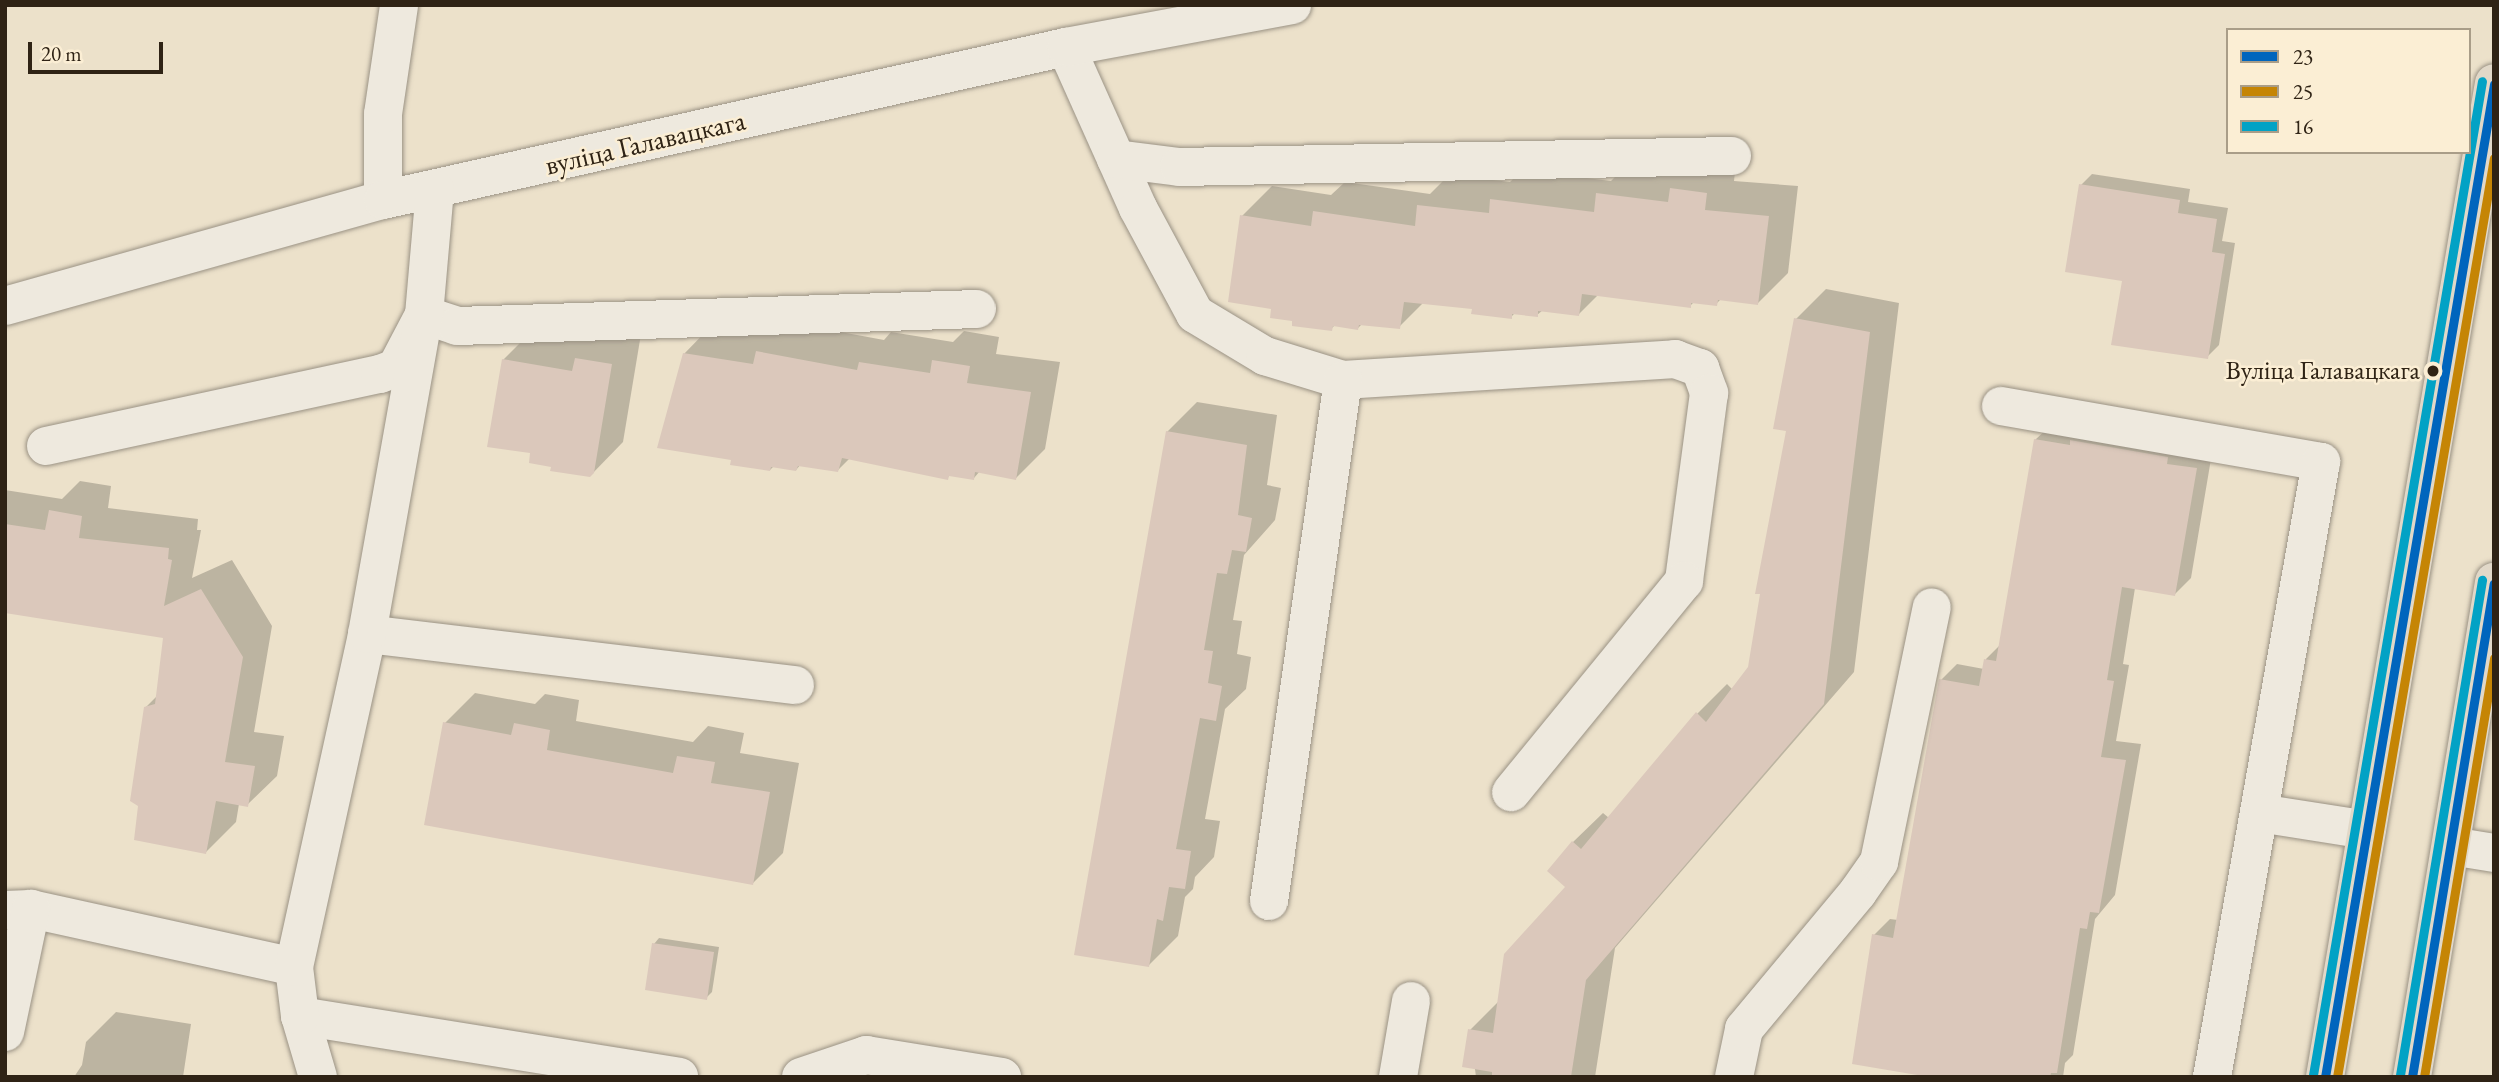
<!DOCTYPE html>
<html>
<head>
<meta charset="utf-8">
<style>
	body { margin:0 }
	#map { position:relative; width:2499px; height:1082px; overflow:hidden; background:#ece1ca; font-family:"EB Garamond",serif }
	div>[style] { position:absolute }
	.shadow>* { inset:0; background:#0003 }
	.building>* { inset:0; background:#dbc8bb }
	.roads { filter:drop-shadow(0 0 2px #9a9284) drop-shadow(0 0 2px #9a9284) }
	.minor>* { height:38px; margin:-19px; padding:0 19px; transform-origin:19px; border-radius:19px; background:#eee9de }
	.major>* { height:38px; margin:-19px; padding:0 19px; transform-origin:19px; border-radius:19px; background:#e1d8c8 }
	.bus-1>* { height:9px; margin:-4.5px; padding:0 4.5px; transform-origin:4.5px; border-radius:4.5px; background:#0065bd }
	.bus-2>* { height:9px; margin:-4.5px; padding:0 4.5px; transform-origin:4.5px; border-radius:4.5px; background:#c58505 }
	.bus-3>* { height:9px; margin:-4.5px; padding:0 4.5px; transform-origin:4.5px; border-radius:4.5px; background:#02a2c5 }
	.dots>* { width:19px; height:19px; translate:-50% -50%; box-sizing:border-box; border:4px solid #fbeed4; border-radius:50% }
	span { translate:-50% -50%; white-space:nowrap; text-align:center; line-height:1.15; -webkit-text-stroke:5px #fbeed4; paint-order:stroke }
	.bus-label { font-size:26px; color:#2f2315 }
	.right { translate:-100% -50%; text-align:right }
	.street-label { font-size:28px; color:#2f2315 }
	.frame { position:absolute; inset:0; border:7px solid #2f2315; pointer-events:none }
	.legend { position:absolute; left:2226px; top:28px; width:245px; height:126px; box-sizing:border-box; background:#fbeed4; border:2px solid #a99d88; margin:0; padding:9px 12px; list-style:none; font-size:21px; color:#2f2315 }
	.legend li { display:flex; align-items:center; gap:14px; height:35px }
	.legend b { width:35px; border:2px solid #a99d88 }
	.scale { position:absolute; left:28px; top:42px; width:135px; height:32px; box-sizing:border-box; border:4px solid #2f2315; border-top:0; padding-left:9px; font-size:21px; line-height:24px; white-space:nowrap; color:#2f2315; -webkit-text-stroke:5px #fbeed4; paint-order:stroke }
</style>
</head>
<body>
<div id="map">
	<div class="shadow">
		<i style="clip-path:polygon(1736px 163px,1734px 181px,1798px 186px,1788px 273px,1758px 303px,1722px 298px,1716px 304px,1694px 302px,1690px 306px,1599px 294px,1579px 314px,1543px 310px,1537px 315px,1515px 313px,1511px 317px,1474px 307px,1424px 302px,1399px 327px,1363px 323px,1358px 328px,1335px 325px,1331px 329px,1294px 320px,1273px 307px,1242px 216px,1272px 186px,1331px 195px,1345px 182px,1430px 194px,1449px 175px,1510px 182px,1522px 170px,1611px 181px,1628px 164px)"></i>
		<i style="clip-path:polygon(2092px 174px,2190px 189px,2188px 202px,2228px 208px,2222px 241px,2235px 243px,2219px 345px,2207px 357px,2124px 279px,2081px 185px)"></i>
		<i style="clip-path:polygon(1826px 289px,1899px 303px,1854px 672px,1615px 948px,1595px 1077px,1476px 1077px,1470px 1030px,1499px 1001px,1568px 887px,1573px 842px,1603px 813px,1609px 818px,1697px 714px,1727px 684px,1733px 690px,1749px 668px,1788px 430px,1796px 319px)"></i>
		<i style="clip-path:polygon(787px 322px,884px 340px,891px 332px,953px 342px,964px 331px,999px 337px,996px 354px,1060px 362px,1045px 449px,1015px 479px,980px 471px,974px 478px,951px 474px,947px 478px,850px 458px,838px 470px,801px 464px,796px 470px,774px 466px,770px 470px,733px 459px,684px 354px,714px 323px)"></i>
		<i style="clip-path:polygon(533px 330px,641px 334px,623px 442px,590px 476px,553px 465px,532px 452px,503px 360px)"></i>
		<i style="clip-path:polygon(1197px 402px,1277px 415px,1267px 485px,1281px 488px,1275px 520px,1244px 555px,1233px 620px,1242px 621px,1237px 654px,1251px 657px,1246px 689px,1225px 709px,1205px 819px,1220px 821px,1214px 857px,1195px 877px,1193px 889px,1185px 897px,1178px 936px,1148px 966px,1167px 432px)"></i>
		<i style="clip-path:polygon(2052px 424px,2212px 453px,2191px 578px,2175px 594px,2135px 588px,2123px 664px,2129px 665px,2116px 741px,2141px 744px,2115px 895px,2095px 919px,2073px 1055px,2065px 1063px,2063px 1077px,1929px 1077px,1874px 935px,1890px 919px,1898px 920px,1941px 680px,1957px 664px,1984px 669px,1986px 659px,2000px 645px,2035px 440px)"></i>
		<i style="clip-path:polygon(80px 481px,111px 486px,108px 508px,198px 519px,197px 530px,201px 530px,192px 578px,232px 560px,272px 626px,254px 732px,284px 736px,277px 776px,247px 805px,239px 804px,236px 822px,206px 852px,146px 707px,158px 695px,165px 636px,5px 611px,5px 490px,62px 499px)"></i>
		<i style="clip-path:polygon(475px 693px,535px 704px,545px 694px,579px 700px,576px 721px,693px 742px,708px 726px,744px 733px,740px 753px,799px 763px,783px 853px,753px 883px,445px 723px)"></i>
		<i style="clip-path:polygon(659px 938px,719px 947px,712px 992px,706px 998px,654px 944px)"></i>
		<i style="clip-path:polygon(116px 1012px,191px 1024px,183px 1077px,74px 1077px,82px 1065px,86px 1042px)"></i>
	</div>
	<div class="building">
		<i style="clip-path:polygon(2079px 184px,2180px 200px,2178px 213px,2217px 219px,2212px 252px,2225px 254px,2208px 359px,2111px 345px,2122px 281px,2065px 272px)"></i>
		<i style="clip-path:polygon(1670px 188px,1707px 193px,1705px 210px,1769px 216px,1758px 305px,1718px 300px,1717px 306px,1691px 303px,1691px 308px,1582px 294px,1579px 316px,1538px 311px,1538px 317px,1512px 314px,1512px 319px,1471px 314px,1472px 309px,1404px 302px,1400px 329px,1359px 325px,1358px 330px,1333px 326px,1332px 331px,1292px 326px,1292px 321px,1270px 318px,1271px 309px,1228px 302px,1240px 215px,1311px 226px,1313px 211px,1415px 226px,1417px 205px,1489px 213px,1490px 199px,1594px 212px,1596px 193px,1668px 202px)"></i>
		<i style="clip-path:polygon(1794px 318px,1870px 332px,1824px 704px,1586px 980px,1571px 1077px,1492px 1077px,1492px 1072px,1462px 1067px,1468px 1029px,1493px 1033px,1504px 954px,1565px 887px,1547px 871px,1572px 841px,1581px 849px,1696px 712px,1706px 722px,1748px 667px,1760px 594px,1755px 594px,1786px 431px,1773px 429px)"></i>
		<i style="clip-path:polygon(756px 351px,857px 370px,859px 362px,930px 373px,932px 360px,970px 366px,967px 383px,1031px 392px,1016px 480px,975px 472px,974px 480px,949px 476px,948px 480px,842px 458px,838px 472px,798px 466px,796px 471px,771px 467px,770px 471px,730px 465px,731px 460px,657px 448px,683px 353px,753px 364px)"></i>
		<i style="clip-path:polygon(575px 358px,612px 364px,594px 473px,590px 477px,550px 471px,551px 467px,529px 463px,530px 453px,487px 447px,502px 359px,572px 371px)"></i>
		<i style="clip-path:polygon(1166px 431px,1247px 445px,1238px 515px,1252px 518px,1246px 552px,1232px 550px,1227px 574px,1217px 573px,1204px 650px,1213px 651px,1208px 683px,1222px 686px,1216px 721px,1200px 718px,1176px 849px,1191px 851px,1185px 889px,1169px 887px,1163px 921px,1157px 919px,1149px 967px,1074px 955px)"></i>
		<i style="clip-path:polygon(2034px 439px,2070px 445px,2070px 440px,2168px 457px,2167px 464px,2197px 468px,2175px 596px,2122px 587px,2107px 680px,2114px 681px,2101px 757px,2126px 760px,2099px 913px,2090px 912px,2087px 929px,2080px 928px,2057px 1073px,2051px 1073px,2050px 1077px,1929px 1077px,1852px 1064px,1872px 934px,1893px 938px,1939px 679px,1979px 686px,1984px 659px,1996px 661px)"></i>
		<i style="clip-path:polygon(49px 510px,82px 516px,79px 538px,169px 548px,168px 559px,172px 560px,164px 606px,201px 589px,243px 657px,225px 762px,255px 766px,248px 807px,216px 801px,206px 854px,134px 840px,138px 806px,130px 801px,144px 707px,155px 704px,163px 638px,5px 613px,5px 524px,45px 530px)"></i>
		<i style="clip-path:polygon(443px 722px,511px 735px,514px 723px,550px 730px,547px 750px,673px 773px,677px 756px,715px 762px,711px 783px,770px 792px,753px 885px,424px 825px)"></i>
		<i style="clip-path:polygon(652px 943px,714px 952px,707px 1000px,645px 990px)"></i>
	</div>
	<div class="roads">
		<div class="minor">
			<i style="left:1066px;top:47px;width:176px;rotate:65.9deg"></i>
			<i style="left:1138px;top:208px;width:120px;rotate:61.7deg"></i>
			<i style="left:1195px;top:314px;width:82px;rotate:31deg"></i>
			<i style="left:1265px;top:356px;width:82px;rotate:17.1deg"></i>
			<i style="left:1343px;top:380px;width:333px;rotate:-3.6deg"></i>
			<i style="left:1675px;top:359px;width:27px;rotate:20deg"></i>
			<i style="left:1700px;top:368px;width:27px;rotate:70deg"></i>
			<i style="left:1709px;top:393px;width:190px;rotate:97.6deg"></i>
			<i style="left:1684px;top:581px;width:273px;rotate:129.3deg"></i>
			<i style="left:1116px;top:159px;width:64px;rotate:7.2deg"></i>
			<i style="left:1179px;top:167px;width:553px;rotate:-1.14deg"></i>
			<i style="left:383px;top:200px;width:86px;rotate:-90deg"></i>
			<i style="left:383px;top:114px;width:110px;rotate:-81.6deg"></i>
			<i style="left:5px;top:306px;width:393px;rotate:-15.7deg"></i>
			<i style="left:383px;top:200px;width:700px;rotate:-12.63deg"></i>
			<i style="left:1066px;top:47px;width:230px;rotate:-10.5deg"></i>
			<i style="left:2001px;top:406px;width:325px;rotate:9.9deg"></i>
			<i style="left:2321px;top:462px;width:625px;rotate:100.05deg"></i>
			<i style="left:46px;top:446px;width:342px;rotate:-12.2deg"></i>
			<i style="left:380px;top:374px;width:17px;rotate:-21deg"></i>
			<i style="left:396px;top:368px;width:60px;rotate:-62.2deg"></i>
			<i style="left:424px;top:315px;width:35px;rotate:18deg"></i>
			<i style="left:457px;top:326px;width:520px;rotate:-1.87deg"></i>
			<i style="left:367px;top:634px;width:431px;rotate:6.8deg"></i>
			<i style="left:2259px;top:813px;width:109px;rotate:8.9deg"></i>
			<i style="left:2451px;top:846px;width:44px;rotate:9.2deg"></i>
			<i style="left:1269px;top:901px;width:526px;rotate:-81.92deg"></i>
			<i style="left:5px;top:910px;width:26px;rotate:-2deg"></i>
			<i style="left:31px;top:909px;width:269px;rotate:12.4deg"></i>
			<i style="left:300px;top:1016px;width:384px;rotate:9.1deg"></i>
			<i style="left:5px;top:1032px;width:126px;rotate:-78.1deg"></i>
			<i style="left:318px;top:1077px;width:64px;rotate:-106.4deg"></i>
			<i style="left:300px;top:1016px;width:49px;rotate:-97deg"></i>
			<i style="left:294px;top:967px;width:341px;rotate:-77.6deg"></i>
			<i style="left:367px;top:634px;width:324px;rotate:-79.9deg"></i>
			<i style="left:424px;top:315px;width:126px;rotate:-85deg"></i>
			<i style="left:801px;top:1077px;width:69px;rotate:-18.7deg"></i>
			<i style="left:866px;top:1055px;width:138px;rotate:9.2deg"></i>
			<i style="left:1398px;top:1077px;width:77px;rotate:-80.3deg"></i>
			<i style="left:1734px;top:1077px;width:49px;rotate:-78.2deg"></i>
			<i style="left:1744px;top:1029px;width:178px;rotate:-50.2deg"></i>
			<i style="left:1858px;top:892px;width:37px;rotate:-55deg"></i>
			<i style="left:1879px;top:862px;width:260px;rotate:-78.3deg"></i>
		</div>
		<div class="major">
			<i style="left:2325px;top:1077px;width:1008px;rotate:-80.35deg"></i>
			<i style="left:2412px;top:1077px;width:502px;rotate:-80.59deg"></i>
		</div>
	</div>
	<div class="bus-1">
		<i style="left:2325px;top:1077px;width:1007px;rotate:-80.34deg"></i>
		<i style="left:2412px;top:1077px;width:500px;rotate:-80.6deg"></i>
	</div>
	<div class="bus-2">
		<i style="left:2337px;top:1077px;width:932px;rotate:-80.31deg"></i>
		<i style="left:2424px;top:1077px;width:425px;rotate:-80.5deg"></i>
	</div>
	<div class="bus-3">
		<i style="left:2313px;top:1075px;width:1008px;rotate:-80.35deg"></i>
		<i style="left:2400px;top:1075px;width:502px;rotate:-80.59deg"></i>
	</div>
	<div class="dots">
		<i style="left:2433px;top:371px;background:#2f2315"></i>
	</div>
	<div class="bus-label">
		<span class="right" style="left:2420px;top:371px">Вуліца Галавацкага</span>
	</div>
	<div class="street-label">
		<span style="left:645px;top:142px;rotate:-13deg">вуліца Галавацкага</span>
	</div>
	<div class="frame"></div>
	<ul class="legend">
	<li><b style="height:9px;background:#0065bd"></b>23</li>
	<li><b style="height:9px;background:#c58505"></b>25</li>
	<li><b style="height:9px;background:#02a2c5"></b>16</li>
	</ul>
	<div class="scale">20 m</div>
</div>
</body>
</html>
